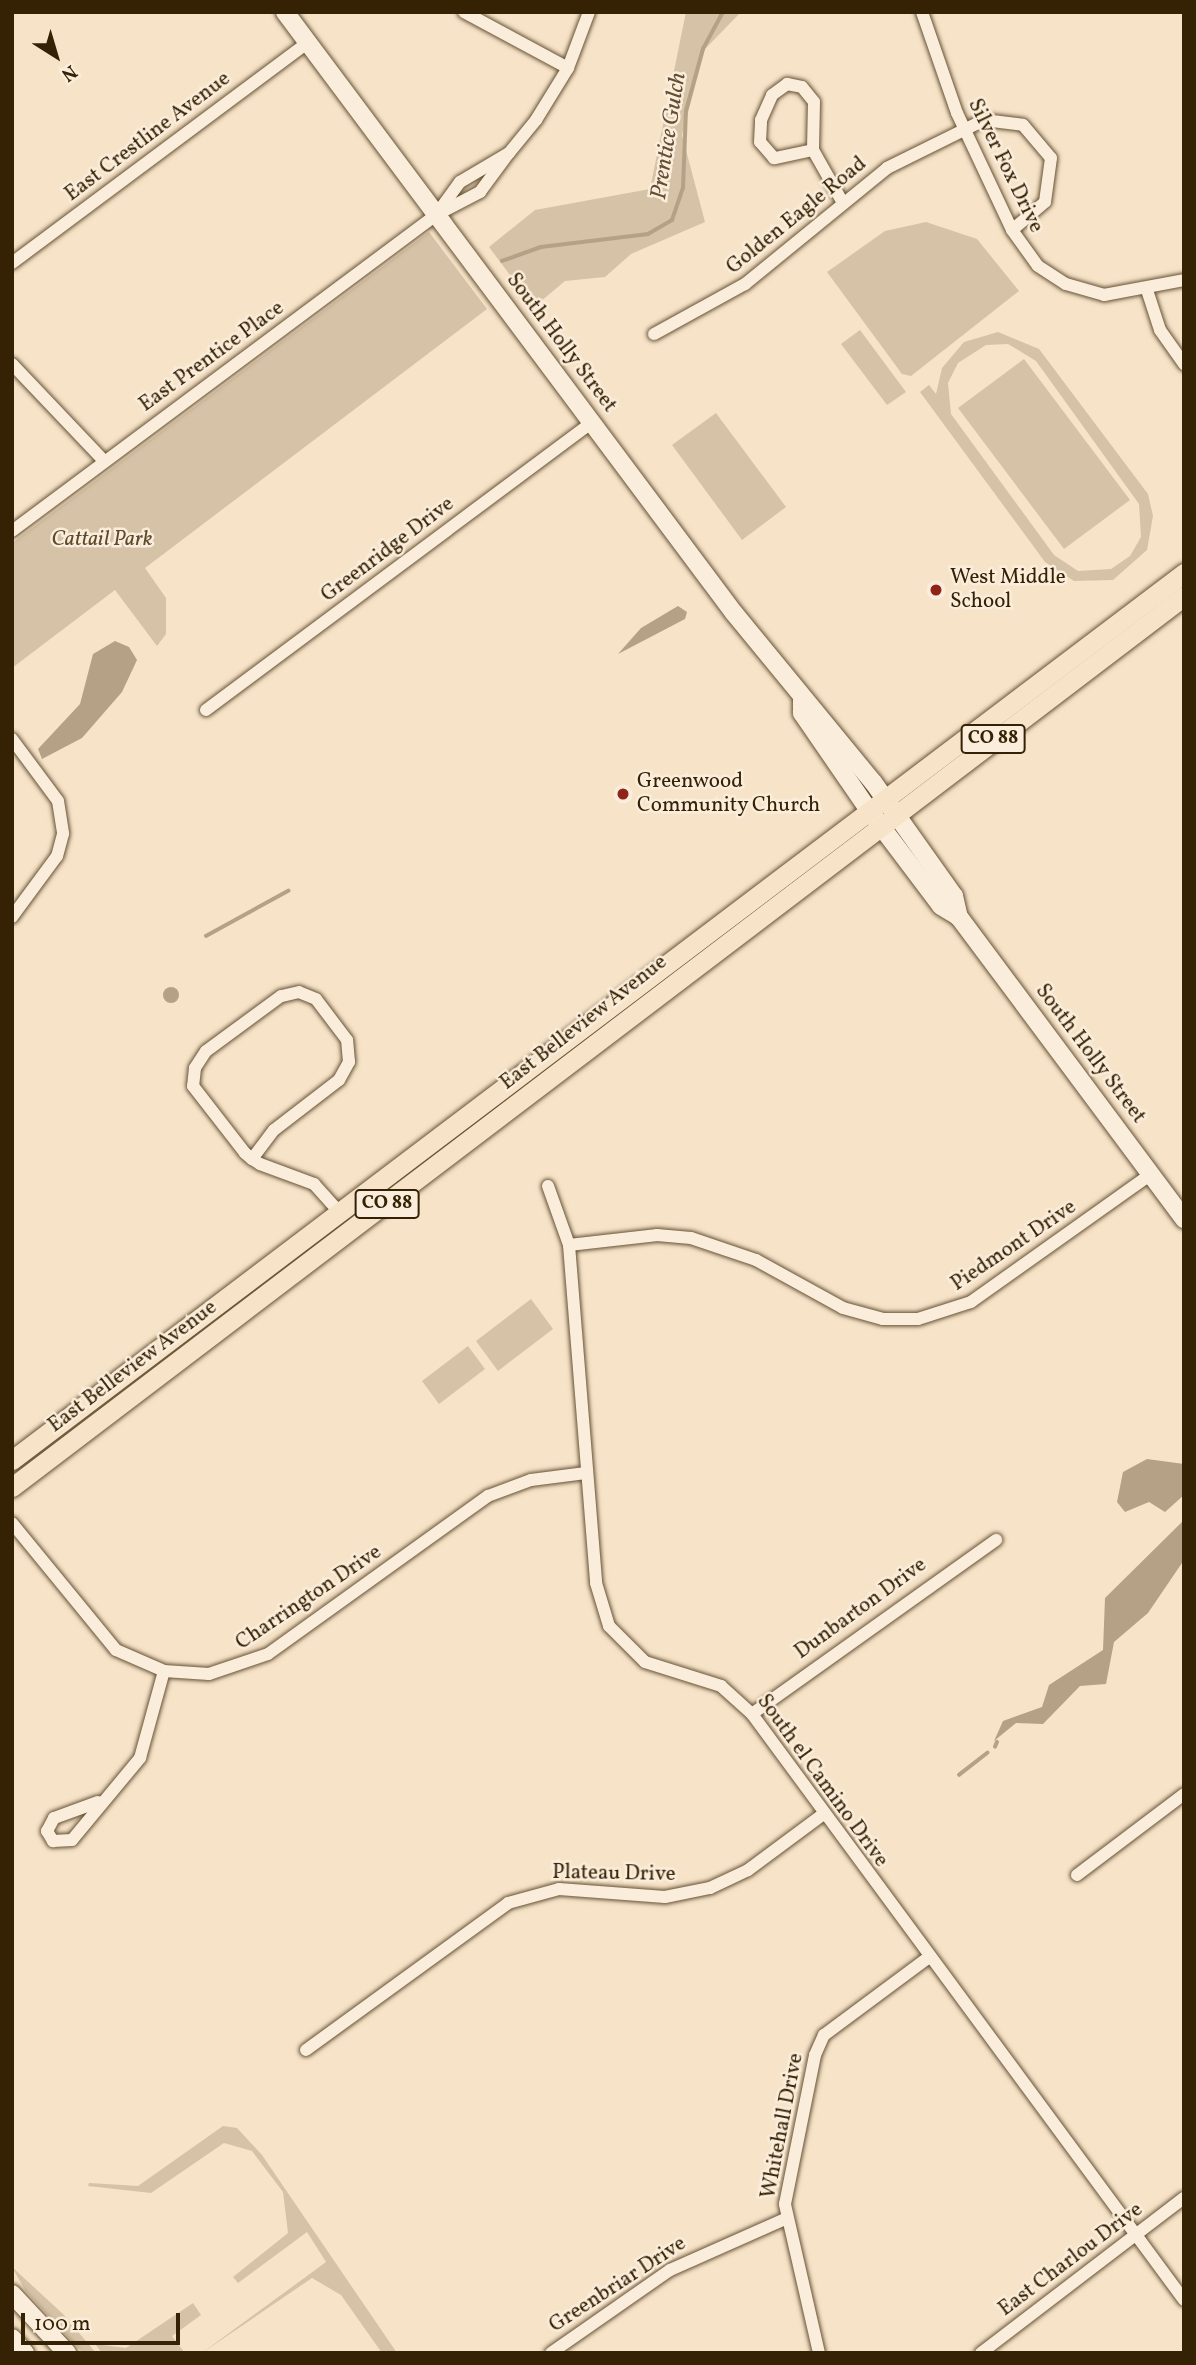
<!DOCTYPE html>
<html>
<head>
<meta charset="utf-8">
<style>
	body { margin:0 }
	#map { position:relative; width:1196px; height:2365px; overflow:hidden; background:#f7e3c8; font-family:Vollkorn,serif }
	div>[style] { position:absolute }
	.green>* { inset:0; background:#d6c2a7 }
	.water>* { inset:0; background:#b5a185 }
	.round { border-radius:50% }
	.stream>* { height:3.5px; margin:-1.75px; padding:0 1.75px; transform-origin:1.75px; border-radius:1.75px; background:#b5a185 }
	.roads { filter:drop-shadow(0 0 2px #665235) drop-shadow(0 0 2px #665235) }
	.street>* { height:12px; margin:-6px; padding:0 6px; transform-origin:6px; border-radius:6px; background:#faeddb }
	.secondary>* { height:18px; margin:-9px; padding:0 9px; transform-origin:9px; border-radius:9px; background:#faeddb }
	.primary>* { height:19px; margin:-9.5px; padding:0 9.5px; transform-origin:9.5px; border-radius:9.5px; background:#f7e3c8 }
	.dots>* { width:19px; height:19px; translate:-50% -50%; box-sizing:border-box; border:4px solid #faeddb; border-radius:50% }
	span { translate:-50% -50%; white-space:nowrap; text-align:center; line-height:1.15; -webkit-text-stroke:5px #faeddb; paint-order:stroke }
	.shield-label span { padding:2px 5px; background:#faeddb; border:2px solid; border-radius:5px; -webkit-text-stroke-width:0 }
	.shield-label { font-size:19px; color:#352204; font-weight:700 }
	.street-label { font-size:21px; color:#352204 }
	.park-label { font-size:21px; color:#5d4a2d; font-style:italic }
	.poi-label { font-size:21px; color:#352204 }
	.left { translate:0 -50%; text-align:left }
	.water-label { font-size:23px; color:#624e31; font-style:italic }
	.frame { position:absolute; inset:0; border:14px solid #352204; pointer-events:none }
	.north { position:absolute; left:21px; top:21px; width:70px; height:70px; -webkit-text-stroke:5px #faeddb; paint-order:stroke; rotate:143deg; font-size:19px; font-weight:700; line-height:28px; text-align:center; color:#352204 }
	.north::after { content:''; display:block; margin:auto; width:24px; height:32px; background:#352204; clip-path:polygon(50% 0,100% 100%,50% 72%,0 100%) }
	.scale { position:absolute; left:21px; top:2313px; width:159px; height:32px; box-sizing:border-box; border:4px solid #352204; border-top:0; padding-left:9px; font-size:21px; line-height:24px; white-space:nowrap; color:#352204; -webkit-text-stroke:5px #faeddb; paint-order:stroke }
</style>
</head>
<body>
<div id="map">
	<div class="green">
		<i style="clip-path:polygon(686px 12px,741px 12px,705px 49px,682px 135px,705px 222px,631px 254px,605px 277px,565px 281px,534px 307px,489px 247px,535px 210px,650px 189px)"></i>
		<i style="clip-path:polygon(926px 222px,977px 239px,1019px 291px,911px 376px,902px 374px,827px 272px,885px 231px)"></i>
		<i style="clip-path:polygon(429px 232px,487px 309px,145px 568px,166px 598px,166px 634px,157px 646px,115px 590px,12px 668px,12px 543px)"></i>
		<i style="clip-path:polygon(860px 330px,906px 392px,887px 405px,841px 344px)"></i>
		<i style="clip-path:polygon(evenodd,998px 332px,1039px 349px,1148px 494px,1153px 516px,1147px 550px,1113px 580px,1074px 581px,1045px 562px,920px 392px,929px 385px,936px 394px,942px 368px,964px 342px,998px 332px,1008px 344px,1036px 361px,1139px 504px,1141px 537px,1130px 556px,1111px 569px,1078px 571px,1054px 555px,951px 414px,948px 383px,958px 363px,986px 345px,1008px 344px)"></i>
		<i style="clip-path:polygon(1024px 359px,1130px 500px,1064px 549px,958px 408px)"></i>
		<i style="clip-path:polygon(716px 413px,786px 507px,742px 540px,672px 445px)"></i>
		<i style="clip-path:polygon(531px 1299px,553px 1329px,498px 1371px,476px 1341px)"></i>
		<i style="clip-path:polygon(468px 1346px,485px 1369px,439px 1404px,422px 1381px)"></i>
		<i style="clip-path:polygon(223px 2126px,237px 2128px,262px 2155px,397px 2353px,382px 2353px,341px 2295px,312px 2278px,202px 2353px,326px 2262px,307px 2232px,238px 2283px,233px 2277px,288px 2233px,283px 2192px,252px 2151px,224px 2143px,151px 2193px,88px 2186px,89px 2183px,138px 2186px)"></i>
		<i style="clip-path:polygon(12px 2267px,63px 2314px,96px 2353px,83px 2353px,25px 2290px)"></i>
		<i style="clip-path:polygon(193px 2303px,201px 2315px,172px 2336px,184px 2352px,193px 2353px,102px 2353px,95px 2344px,126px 2348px)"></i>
	</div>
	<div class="water">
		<i style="clip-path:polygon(678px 606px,687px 612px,685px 619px,618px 654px,641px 628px)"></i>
		<i style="clip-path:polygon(115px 641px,129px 647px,137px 660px,122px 692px,82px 738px,42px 759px,38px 749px,80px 704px,93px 654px)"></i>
		<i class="round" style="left:163px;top:987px;width:16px;height:16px"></i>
		<i style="clip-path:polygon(1147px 1459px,1184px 1464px,1184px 1495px,1165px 1512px,1149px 1502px,1125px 1512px,1117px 1502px,1123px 1472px)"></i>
		<i style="clip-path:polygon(1184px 1520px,1184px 1560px,1148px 1613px,1114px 1642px,1106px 1684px,1080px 1686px,1043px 1724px,1016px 1723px,994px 1741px,1003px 1721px,1042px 1707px,1049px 1685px,1103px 1650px,1105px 1598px)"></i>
	</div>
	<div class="stream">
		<i style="left:502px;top:261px;width:41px;rotate:-19.7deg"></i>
		<i style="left:541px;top:247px;width:108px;rotate:-6.9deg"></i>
		<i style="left:648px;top:234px;width:28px;rotate:-30deg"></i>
		<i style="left:672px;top:220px;width:34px;rotate:-71deg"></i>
		<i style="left:683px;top:188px;width:77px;rotate:-87.8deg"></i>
		<i style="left:686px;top:111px;width:64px;rotate:-74.7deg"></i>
		<i style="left:703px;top:49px;width:42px;rotate:-61.6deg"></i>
		<i style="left:206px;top:936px;width:94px;rotate:-28.8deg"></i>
		<i style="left:995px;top:1747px;width:5px;rotate:-68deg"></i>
		<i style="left:959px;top:1775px;width:36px;rotate:-38deg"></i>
	</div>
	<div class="roads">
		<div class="street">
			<i style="left:464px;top:12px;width:118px;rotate:28.3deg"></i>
			<i style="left:922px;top:12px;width:107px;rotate:70.9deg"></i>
			<i style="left:957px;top:113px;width:129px;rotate:64.8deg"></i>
			<i style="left:1012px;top:230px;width:44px;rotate:54.2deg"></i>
			<i style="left:1038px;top:266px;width:33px;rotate:33deg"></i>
			<i style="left:1066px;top:284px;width:40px;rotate:16deg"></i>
			<i style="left:1104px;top:295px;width:81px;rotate:-10.6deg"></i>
			<i style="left:787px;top:84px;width:15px;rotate:11deg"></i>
			<i style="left:802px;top:87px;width:19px;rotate:51deg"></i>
			<i style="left:814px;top:102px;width:48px;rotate:91.2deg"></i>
			<i style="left:813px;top:150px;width:40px;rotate:168deg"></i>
			<i style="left:774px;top:158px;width:21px;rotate:-131deg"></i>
			<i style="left:760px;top:142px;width:22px;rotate:-87deg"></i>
			<i style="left:761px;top:120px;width:27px;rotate:-66deg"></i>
			<i style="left:772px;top:95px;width:19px;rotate:-36deg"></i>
			<i style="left:813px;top:150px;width:61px;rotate:60.5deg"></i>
			<i style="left:436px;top:215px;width:41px;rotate:-54deg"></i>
			<i style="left:460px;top:182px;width:57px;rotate:-30.6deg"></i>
			<i style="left:509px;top:153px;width:43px;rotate:-50.7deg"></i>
			<i style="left:536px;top:120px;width:61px;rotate:-58.4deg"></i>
			<i style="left:568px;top:68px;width:60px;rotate:-69.4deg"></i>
			<i style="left:12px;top:263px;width:369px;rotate:-36.7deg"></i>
			<i style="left:1147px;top:290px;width:42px;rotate:72deg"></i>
			<i style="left:1160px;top:330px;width:42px;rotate:54.8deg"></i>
			<i style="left:654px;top:334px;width:104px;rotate:-28.8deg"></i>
			<i style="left:745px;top:284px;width:183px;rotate:-39.2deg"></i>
			<i style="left:887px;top:168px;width:108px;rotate:-26.3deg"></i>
			<i style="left:984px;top:120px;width:39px;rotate:7deg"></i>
			<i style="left:1023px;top:125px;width:43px;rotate:49.7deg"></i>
			<i style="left:1051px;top:158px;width:44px;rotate:97.8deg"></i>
			<i style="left:1045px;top:202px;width:43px;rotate:139.7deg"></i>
			<i style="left:12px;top:364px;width:134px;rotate:46.5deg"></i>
			<i style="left:12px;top:531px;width:529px;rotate:-36.7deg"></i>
			<i style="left:436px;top:215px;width:50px;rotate:-27.6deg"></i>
			<i style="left:480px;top:192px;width:47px;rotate:-53.6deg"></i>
			<i style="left:206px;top:710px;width:482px;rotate:-36.7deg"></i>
			<i style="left:12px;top:739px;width:77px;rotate:53.4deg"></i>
			<i style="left:58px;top:801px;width:33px;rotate:81deg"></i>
			<i style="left:63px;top:834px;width:23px;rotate:105deg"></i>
			<i style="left:57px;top:856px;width:76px;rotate:126.4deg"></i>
			<i style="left:252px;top:1159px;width:36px;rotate:-53deg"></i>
			<i style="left:274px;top:1130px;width:82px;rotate:-37.6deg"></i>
			<i style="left:339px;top:1080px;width:21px;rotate:-61deg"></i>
			<i style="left:349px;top:1062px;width:22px;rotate:-95deg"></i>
			<i style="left:347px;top:1040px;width:51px;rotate:-127.1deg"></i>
			<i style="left:316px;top:999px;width:18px;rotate:-158deg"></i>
			<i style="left:299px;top:992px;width:18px;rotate:167deg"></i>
			<i style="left:281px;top:996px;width:93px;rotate:143.7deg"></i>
			<i style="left:206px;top:1051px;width:20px;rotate:123deg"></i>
			<i style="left:195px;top:1068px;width:18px;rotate:96deg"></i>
			<i style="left:193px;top:1086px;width:85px;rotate:52.2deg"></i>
			<i style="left:245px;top:1153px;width:9px;rotate:41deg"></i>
			<i style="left:252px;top:1159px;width:9px;rotate:32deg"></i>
			<i style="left:260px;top:1164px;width:58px;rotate:20.3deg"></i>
			<i style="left:314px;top:1184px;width:40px;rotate:48deg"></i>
			<i style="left:548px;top:1186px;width:63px;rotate:70.4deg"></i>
			<i style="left:569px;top:1245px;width:339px;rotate:85.4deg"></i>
			<i style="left:596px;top:1583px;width:45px;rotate:73.2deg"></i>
			<i style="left:609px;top:1626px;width:51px;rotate:45deg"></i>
			<i style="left:645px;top:1662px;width:80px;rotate:17.5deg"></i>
			<i style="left:721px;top:1686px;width:42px;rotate:42.1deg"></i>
			<i style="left:752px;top:1714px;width:728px;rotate:53.6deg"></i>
			<i style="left:569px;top:1245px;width:89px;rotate:-6.5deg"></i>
			<i style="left:657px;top:1235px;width:34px;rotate:5deg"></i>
			<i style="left:691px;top:1238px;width:69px;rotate:18.7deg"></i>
			<i style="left:756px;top:1260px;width:99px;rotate:28.9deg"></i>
			<i style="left:843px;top:1308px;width:41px;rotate:15.4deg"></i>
			<i style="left:883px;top:1319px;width:35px"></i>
			<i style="left:918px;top:1319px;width:56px;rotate:-17.8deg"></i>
			<i style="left:971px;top:1302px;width:221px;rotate:-35.4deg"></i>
			<i style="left:12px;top:1523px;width:164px;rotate:50.7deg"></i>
			<i style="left:116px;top:1650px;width:52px;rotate:23.6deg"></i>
			<i style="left:164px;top:1671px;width:45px;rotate:3.8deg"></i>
			<i style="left:209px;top:1674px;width:62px;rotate:-18.7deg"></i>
			<i style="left:268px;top:1654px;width:271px;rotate:-35.7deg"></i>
			<i style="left:488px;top:1496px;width:46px;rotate:-20.4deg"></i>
			<i style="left:531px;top:1480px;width:55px;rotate:-7.3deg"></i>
			<i style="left:752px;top:1714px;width:300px;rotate:-35.5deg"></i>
			<i style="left:98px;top:1802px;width:47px;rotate:160deg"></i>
			<i style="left:54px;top:1818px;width:15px;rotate:118deg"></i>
			<i style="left:47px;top:1831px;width:12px;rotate:59deg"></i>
			<i style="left:53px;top:1841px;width:19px;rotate:-3deg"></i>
			<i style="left:72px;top:1840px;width:107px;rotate:-50.3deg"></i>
			<i style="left:140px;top:1758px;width:90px;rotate:-74.6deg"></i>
			<i style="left:1077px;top:1875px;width:134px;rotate:-37.1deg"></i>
			<i style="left:306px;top:2050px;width:250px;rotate:-36deg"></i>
			<i style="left:508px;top:1903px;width:53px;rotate:-15.4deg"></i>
			<i style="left:559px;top:1889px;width:106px;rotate:4.3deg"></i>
			<i style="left:665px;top:1897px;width:46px;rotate:-11.3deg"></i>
			<i style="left:710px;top:1888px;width:42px;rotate:-25.3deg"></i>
			<i style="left:748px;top:1870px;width:92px;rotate:-36.6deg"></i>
			<i style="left:551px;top:2353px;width:145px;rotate:-34.9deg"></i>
			<i style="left:670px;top:2270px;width:126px;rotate:-23.9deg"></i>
			<i style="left:819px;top:2353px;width:153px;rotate:-102.9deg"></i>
			<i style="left:785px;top:2204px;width:152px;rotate:-78.6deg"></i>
			<i style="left:815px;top:2055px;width:22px;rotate:-66deg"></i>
			<i style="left:824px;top:2035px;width:131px;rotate:-36.6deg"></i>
			<i style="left:981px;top:2353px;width:255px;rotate:-37.4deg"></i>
		</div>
		<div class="secondary">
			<i style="left:285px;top:12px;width:750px;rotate:53.24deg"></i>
			<i style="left:734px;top:613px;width:219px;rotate:50.6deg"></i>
			<i style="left:873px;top:782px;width:140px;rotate:54.6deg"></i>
			<i style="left:954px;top:896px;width:22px;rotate:77deg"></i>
			<i style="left:802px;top:700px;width:13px;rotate:90deg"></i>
			<i style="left:802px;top:713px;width:116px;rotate:55.5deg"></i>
			<i style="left:868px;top:809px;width:121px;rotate:53deg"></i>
			<i style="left:941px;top:906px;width:21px;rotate:31deg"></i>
			<i style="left:959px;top:917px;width:377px;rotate:53.3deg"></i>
			<i style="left:12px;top:2294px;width:81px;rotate:47deg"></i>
			<i style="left:12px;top:2338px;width:20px;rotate:49deg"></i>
		</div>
		<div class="primary">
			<i style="left:12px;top:1460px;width:1470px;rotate:-37.12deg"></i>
			<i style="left:12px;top:1487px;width:1472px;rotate:-37.24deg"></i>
		</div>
	</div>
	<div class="dots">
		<i style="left:936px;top:590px;background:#8f2418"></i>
		<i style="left:623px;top:794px;background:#8f2418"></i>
	</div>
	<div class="shield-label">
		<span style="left:993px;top:739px">CO 88</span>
		<span style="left:387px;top:1204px">CO 88</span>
	</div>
	<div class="street-label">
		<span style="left:148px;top:137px;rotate:-37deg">East Crestline Avenue</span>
		<span style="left:1005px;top:166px;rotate:64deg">Silver Fox Drive</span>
		<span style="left:797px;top:216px;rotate:-39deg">Golden Eagle Road</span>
		<span style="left:561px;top:343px;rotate:53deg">South Holly Street</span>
		<span style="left:212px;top:357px;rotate:-36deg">East Prentice Place</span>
		<span style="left:388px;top:550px;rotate:-37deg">Greenridge Drive</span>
		<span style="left:584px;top:1023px;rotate:-38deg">East Belleview Avenue</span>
		<span style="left:1090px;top:1054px;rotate:53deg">South Holly Street</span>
		<span style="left:1014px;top:1246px;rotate:-34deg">Piedmont Drive</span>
		<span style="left:133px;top:1367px;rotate:-37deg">East Belleview Avenue</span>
		<span style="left:309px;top:1598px;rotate:-34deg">Charrington Drive</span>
		<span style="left:861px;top:1609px;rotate:-36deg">Dunbarton Drive</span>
		<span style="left:822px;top:1781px;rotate:54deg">South el Camino Drive</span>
		<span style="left:614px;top:1874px;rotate:1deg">Plateau Drive</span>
		<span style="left:783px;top:2126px;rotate:-79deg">Whitehall Drive</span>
		<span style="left:1071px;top:2260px;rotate:-37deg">East Charlou Drive</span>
		<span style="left:618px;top:2285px;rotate:-33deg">Greenbriar Drive</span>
	</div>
	<div class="park-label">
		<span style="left:102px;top:540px">Cattail Park</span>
	</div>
	<div class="poi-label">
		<span class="left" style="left:950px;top:590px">West Middle<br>School</span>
		<span class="left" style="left:637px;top:794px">Greenwood<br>Community Church</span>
	</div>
	<div class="water-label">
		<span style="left:669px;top:136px;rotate:-81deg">Prentice Gulch</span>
	</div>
	<div class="frame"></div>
	<div class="north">N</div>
	<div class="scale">100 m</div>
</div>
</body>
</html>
